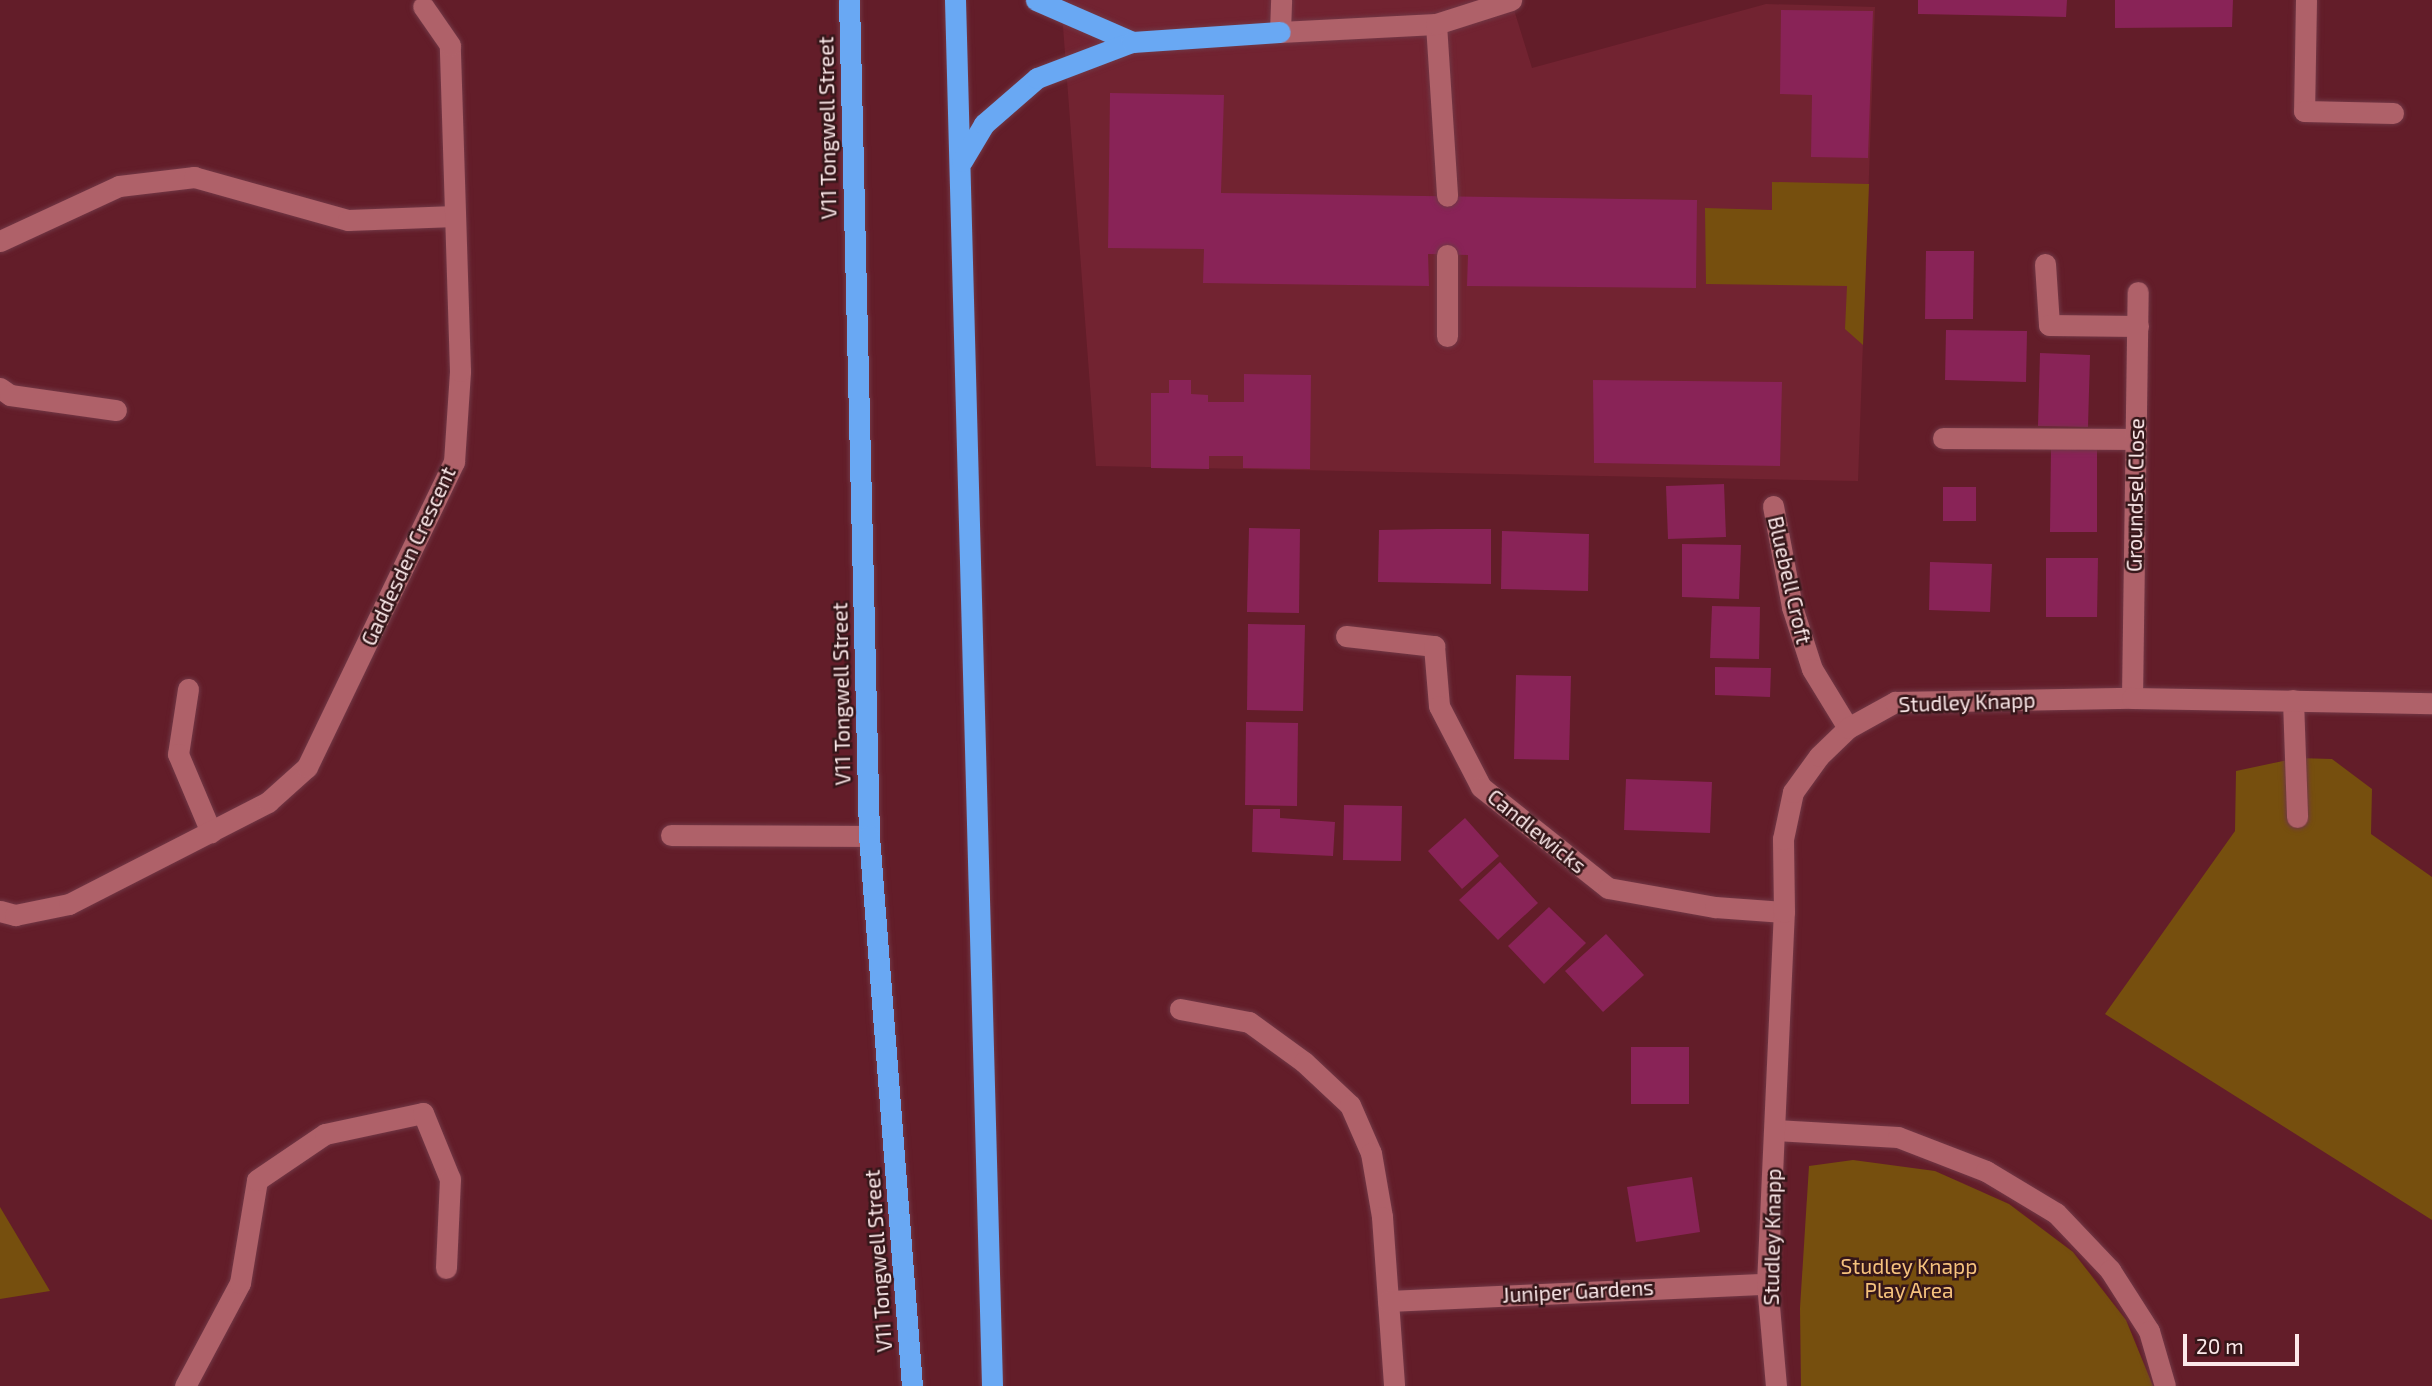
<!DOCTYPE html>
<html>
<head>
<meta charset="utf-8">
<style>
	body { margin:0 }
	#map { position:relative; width:2432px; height:1386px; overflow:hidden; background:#631d29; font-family:"Exo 2",sans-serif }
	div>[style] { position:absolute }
	.built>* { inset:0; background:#722331 }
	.green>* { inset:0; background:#764f0e }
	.building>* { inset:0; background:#892357 }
	.roads { filter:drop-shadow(0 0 2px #713846) drop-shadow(0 0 2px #713846) }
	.lane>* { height:21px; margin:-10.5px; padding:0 10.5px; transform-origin:10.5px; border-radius:10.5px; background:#af6169 }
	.street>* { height:21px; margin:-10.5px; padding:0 10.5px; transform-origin:10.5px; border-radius:10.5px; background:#af6169 }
	.secondary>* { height:21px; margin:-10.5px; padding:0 10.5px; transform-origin:10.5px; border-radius:10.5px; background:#af6169 }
	.highway>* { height:21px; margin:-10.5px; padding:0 10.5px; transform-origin:10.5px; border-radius:10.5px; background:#69a8f3 }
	span { translate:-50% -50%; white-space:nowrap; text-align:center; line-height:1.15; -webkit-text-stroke:5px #351619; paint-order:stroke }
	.street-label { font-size:21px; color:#fce9ea }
	.park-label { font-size:21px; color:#f6c27d }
	.scale { position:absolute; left:2183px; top:1334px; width:116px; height:32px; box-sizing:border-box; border:4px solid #fce9ea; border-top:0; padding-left:9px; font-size:21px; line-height:24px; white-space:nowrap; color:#fce9ea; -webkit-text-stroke:5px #351619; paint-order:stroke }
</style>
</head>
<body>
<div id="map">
	<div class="built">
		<i style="clip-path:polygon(1061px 0,1511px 0,1532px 68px,1766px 4px,1875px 7px,1858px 481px,1096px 466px)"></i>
	</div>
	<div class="green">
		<i style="clip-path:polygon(1772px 182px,1869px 184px,1863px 345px,1845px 329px,1847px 286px,1706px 284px,1705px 208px,1772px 210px)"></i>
		<i style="clip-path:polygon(2297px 758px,2332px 759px,2372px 789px,2371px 834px,2432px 877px,2432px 1220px,2105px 1014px,2235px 831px,2236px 771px)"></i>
		<i style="clip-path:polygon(1853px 1160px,1935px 1171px,2009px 1204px,2073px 1252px,2126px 1320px,2153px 1386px,1801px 1386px,1800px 1308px,1809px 1166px)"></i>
		<i style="clip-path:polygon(0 1207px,50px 1291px,0 1299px)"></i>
	</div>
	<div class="building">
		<i style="clip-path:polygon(1918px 0,2067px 0,2066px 17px,1918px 14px)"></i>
		<i style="clip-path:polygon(2115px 0,2233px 0,2232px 27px,2115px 28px)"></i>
		<i style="clip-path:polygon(1781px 10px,1873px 11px,1868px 158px,1811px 157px,1812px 95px,1780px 94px)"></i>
		<i style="clip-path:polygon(1110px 93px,1224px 95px,1221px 193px,1697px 200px,1696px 288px,1467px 286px,1468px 255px,1428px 254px,1429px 286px,1203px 283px,1204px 249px,1108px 248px)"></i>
		<i style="clip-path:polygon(1926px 251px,1974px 251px,1973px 319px,1925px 319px)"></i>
		<i style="clip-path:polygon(1946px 330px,2027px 331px,2026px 382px,1945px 380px)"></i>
		<i style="clip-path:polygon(2040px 353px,2090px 355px,2088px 427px,2038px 426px)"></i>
		<i style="clip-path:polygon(1244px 374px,1311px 375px,1310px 469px,1243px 468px,1243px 456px,1209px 456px,1209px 469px,1151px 468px,1151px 393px,1169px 393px,1169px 380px,1191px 380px,1191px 394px,1208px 395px,1208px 402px,1244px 402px)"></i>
		<i style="clip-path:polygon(1593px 380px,1782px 382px,1780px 466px,1594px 463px)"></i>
		<i style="clip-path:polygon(2051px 449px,2097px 449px,2097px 532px,2050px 532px)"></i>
		<i style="clip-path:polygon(1724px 484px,1726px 537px,1668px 539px,1666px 486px)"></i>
		<i style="clip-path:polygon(1943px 487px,1976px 487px,1976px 521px,1943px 521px)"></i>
		<i style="clip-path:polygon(1249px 528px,1300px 529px,1299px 613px,1247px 612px)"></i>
		<i style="clip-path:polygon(1436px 529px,1491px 529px,1491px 584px,1378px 582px,1379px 530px)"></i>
		<i style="clip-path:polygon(1502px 531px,1589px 534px,1588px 591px,1501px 589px)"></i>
		<i style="clip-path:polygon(1682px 544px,1741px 545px,1739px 599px,1682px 597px)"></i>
		<i style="clip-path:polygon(2046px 558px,2098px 558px,2097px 617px,2046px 617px)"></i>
		<i style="clip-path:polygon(1930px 562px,1992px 564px,1990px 612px,1929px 610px)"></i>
		<i style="clip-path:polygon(1712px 606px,1760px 607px,1759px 659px,1710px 658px)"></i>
		<i style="clip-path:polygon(1248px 624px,1305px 625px,1303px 711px,1247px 710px)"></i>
		<i style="clip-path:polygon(1715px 667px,1771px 668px,1770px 697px,1715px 695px)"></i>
		<i style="clip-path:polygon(1516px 675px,1571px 676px,1569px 760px,1514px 759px)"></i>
		<i style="clip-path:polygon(1246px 722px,1298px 723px,1297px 806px,1245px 805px)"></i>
		<i style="clip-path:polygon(1626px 779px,1712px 782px,1710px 833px,1624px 830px)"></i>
		<i style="clip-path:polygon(1344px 805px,1402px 806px,1401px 861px,1343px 860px)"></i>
		<i style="clip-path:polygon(1253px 809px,1280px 809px,1280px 818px,1335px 822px,1333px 856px,1252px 852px)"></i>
		<i style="clip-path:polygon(1465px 818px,1499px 856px,1462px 889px,1428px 851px)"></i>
		<i style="clip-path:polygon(1500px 862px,1538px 903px,1498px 940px,1459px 900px)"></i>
		<i style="clip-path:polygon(1549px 907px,1586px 943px,1544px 984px,1508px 946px)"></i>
		<i style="clip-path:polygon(1606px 934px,1644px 975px,1603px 1012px,1565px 971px)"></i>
		<i style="clip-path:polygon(1631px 1047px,1689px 1047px,1689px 1104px,1631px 1104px)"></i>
		<i style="clip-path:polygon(1692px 1177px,1700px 1232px,1636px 1242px,1627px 1187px)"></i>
	</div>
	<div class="roads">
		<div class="lane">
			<i style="left:2306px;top:0;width:111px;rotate:91deg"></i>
			<i style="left:2304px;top:111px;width:89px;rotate:1.3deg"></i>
			<i style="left:1436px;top:24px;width:172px;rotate:86.3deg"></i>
			<i style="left:1280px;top:32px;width:32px;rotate:-88deg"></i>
			<i style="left:2045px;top:264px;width:61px;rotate:86.2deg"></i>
			<i style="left:2049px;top:325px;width:89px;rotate:0.6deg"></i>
			<i style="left:1447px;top:336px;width:81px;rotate:-90deg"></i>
			<i style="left:1943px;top:438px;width:193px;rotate:0.3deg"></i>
			<i style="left:2293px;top:700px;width:117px;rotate:88deg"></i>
			<i style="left:671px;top:835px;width:198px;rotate:0.3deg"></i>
		</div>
		<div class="street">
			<i style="left:0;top:241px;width:131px;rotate:-24.8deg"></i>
			<i style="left:119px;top:186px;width:76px;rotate:-6.8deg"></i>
			<i style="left:194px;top:177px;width:160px;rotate:15.6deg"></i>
			<i style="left:348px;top:220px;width:107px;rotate:-2.1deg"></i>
			<i style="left:0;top:388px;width:12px;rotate:35deg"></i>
			<i style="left:10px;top:395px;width:107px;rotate:8.1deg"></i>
			<i style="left:1773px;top:506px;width:103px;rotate:79.3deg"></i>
			<i style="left:1792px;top:607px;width:65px;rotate:72.1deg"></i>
			<i style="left:1812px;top:669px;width:69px;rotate:58.6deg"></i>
			<i style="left:1346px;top:636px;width:89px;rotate:6.5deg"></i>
			<i style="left:1434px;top:646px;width:60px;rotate:85.2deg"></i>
			<i style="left:1439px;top:706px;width:91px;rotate:62.6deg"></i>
			<i style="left:1481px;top:787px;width:162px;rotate:38.5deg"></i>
			<i style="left:1608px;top:888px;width:109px;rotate:10.1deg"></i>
			<i style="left:1715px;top:907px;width:69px;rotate:4.1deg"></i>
			<i style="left:188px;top:689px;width:66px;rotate:98.7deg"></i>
			<i style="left:178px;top:754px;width:85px;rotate:67.1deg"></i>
			<i style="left:2132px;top:698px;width:406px;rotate:-89.2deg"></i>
			<i style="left:0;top:911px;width:16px;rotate:15deg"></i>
			<i style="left:15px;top:915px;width:55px;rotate:-11.5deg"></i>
			<i style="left:69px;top:904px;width:224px;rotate:-27.1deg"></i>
			<i style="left:268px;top:802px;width:52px;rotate:-41.9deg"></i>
			<i style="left:307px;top:767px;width:339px;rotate:-64.3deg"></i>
			<i style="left:454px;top:462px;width:91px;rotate:-86.2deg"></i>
			<i style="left:460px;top:371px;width:326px;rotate:-91.8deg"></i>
			<i style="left:450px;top:45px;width:47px;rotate:-124.7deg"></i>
			<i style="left:1180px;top:1009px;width:70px;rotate:10.7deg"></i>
			<i style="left:1249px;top:1022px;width:68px;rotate:36deg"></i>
			<i style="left:1304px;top:1062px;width:63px;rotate:43.1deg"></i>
			<i style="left:1350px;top:1105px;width:52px;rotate:66.4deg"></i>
			<i style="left:1371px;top:1153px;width:65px;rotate:80.2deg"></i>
			<i style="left:1382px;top:1217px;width:169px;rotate:85.9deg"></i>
			<i style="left:1775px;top:1130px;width:123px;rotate:3.3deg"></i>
			<i style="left:1898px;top:1137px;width:94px;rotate:21.1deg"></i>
			<i style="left:1986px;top:1171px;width:82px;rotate:31deg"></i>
			<i style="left:2056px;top:1213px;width:79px;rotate:46.5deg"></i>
			<i style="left:2110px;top:1270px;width:72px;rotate:57.4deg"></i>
			<i style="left:2149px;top:1331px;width:57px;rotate:73.8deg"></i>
			<i style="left:1388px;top:1301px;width:379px;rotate:-2.6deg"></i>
			<i style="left:185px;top:1386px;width:117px;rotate:-61.9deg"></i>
			<i style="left:240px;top:1283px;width:104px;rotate:-80.6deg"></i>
			<i style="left:257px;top:1180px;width:82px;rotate:-34.1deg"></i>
			<i style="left:325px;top:1134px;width:100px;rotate:-12.1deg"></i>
			<i style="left:423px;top:1113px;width:71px;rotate:67.8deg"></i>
			<i style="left:450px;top:1179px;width:89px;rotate:92.6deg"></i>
			<i style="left:1776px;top:1386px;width:102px;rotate:-95deg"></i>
			<i style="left:1767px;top:1284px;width:372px;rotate:-87.4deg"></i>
			<i style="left:1784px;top:912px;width:73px;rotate:-90.8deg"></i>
			<i style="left:1783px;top:839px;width:48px;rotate:-78deg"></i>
			<i style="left:1793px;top:792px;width:44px;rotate:-54.2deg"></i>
			<i style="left:1819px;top:756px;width:40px;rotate:-44deg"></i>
			<i style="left:1848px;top:728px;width:54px;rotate:-29deg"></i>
			<i style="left:1895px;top:702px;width:237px;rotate:-1deg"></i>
			<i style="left:2132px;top:698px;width:300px;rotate:1deg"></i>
		</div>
		<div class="secondary">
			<i style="left:1280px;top:32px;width:156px;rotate:-2.9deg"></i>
			<i style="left:1436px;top:24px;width:79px;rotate:-17.7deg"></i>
		</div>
		<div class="highway">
			<i style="left:849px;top:0;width:836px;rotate:88.63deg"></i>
			<i style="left:869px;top:836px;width:552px;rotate:85.53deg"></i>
			<i style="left:955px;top:0;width:1386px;rotate:88.47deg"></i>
			<i style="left:1036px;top:0;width:105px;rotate:23.6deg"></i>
			<i style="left:962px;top:161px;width:43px;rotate:-59.3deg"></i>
			<i style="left:984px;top:124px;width:70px;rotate:-41deg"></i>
			<i style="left:1037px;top:78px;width:102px;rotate:-20.8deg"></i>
			<i style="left:1132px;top:42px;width:148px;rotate:-3.9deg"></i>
		</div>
	</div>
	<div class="street-label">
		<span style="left:827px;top:128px;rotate:-91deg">V11 Tongwell Street</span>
		<span style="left:2135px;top:495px;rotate:-89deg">Groundsel Close</span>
		<span style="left:408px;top:556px;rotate:-65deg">Gaddesden Crescent</span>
		<span style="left:1790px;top:580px;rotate:77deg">Bluebell Croft</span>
		<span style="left:841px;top:694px;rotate:-91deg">V11 Tongwell Street</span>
		<span style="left:1967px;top:702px;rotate:-2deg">Studley Knapp</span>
		<span style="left:1537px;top:831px;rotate:39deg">Candlewicks</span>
		<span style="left:1772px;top:1237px;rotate:-89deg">Studley Knapp</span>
		<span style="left:878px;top:1261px;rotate:-94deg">V11 Tongwell Street</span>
		<span style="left:1578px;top:1291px;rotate:-3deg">Juniper Gardens</span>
	</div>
	<div class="park-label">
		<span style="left:1909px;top:1278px">Studley Knapp<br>Play Area</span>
	</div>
	<div class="scale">20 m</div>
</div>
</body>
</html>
